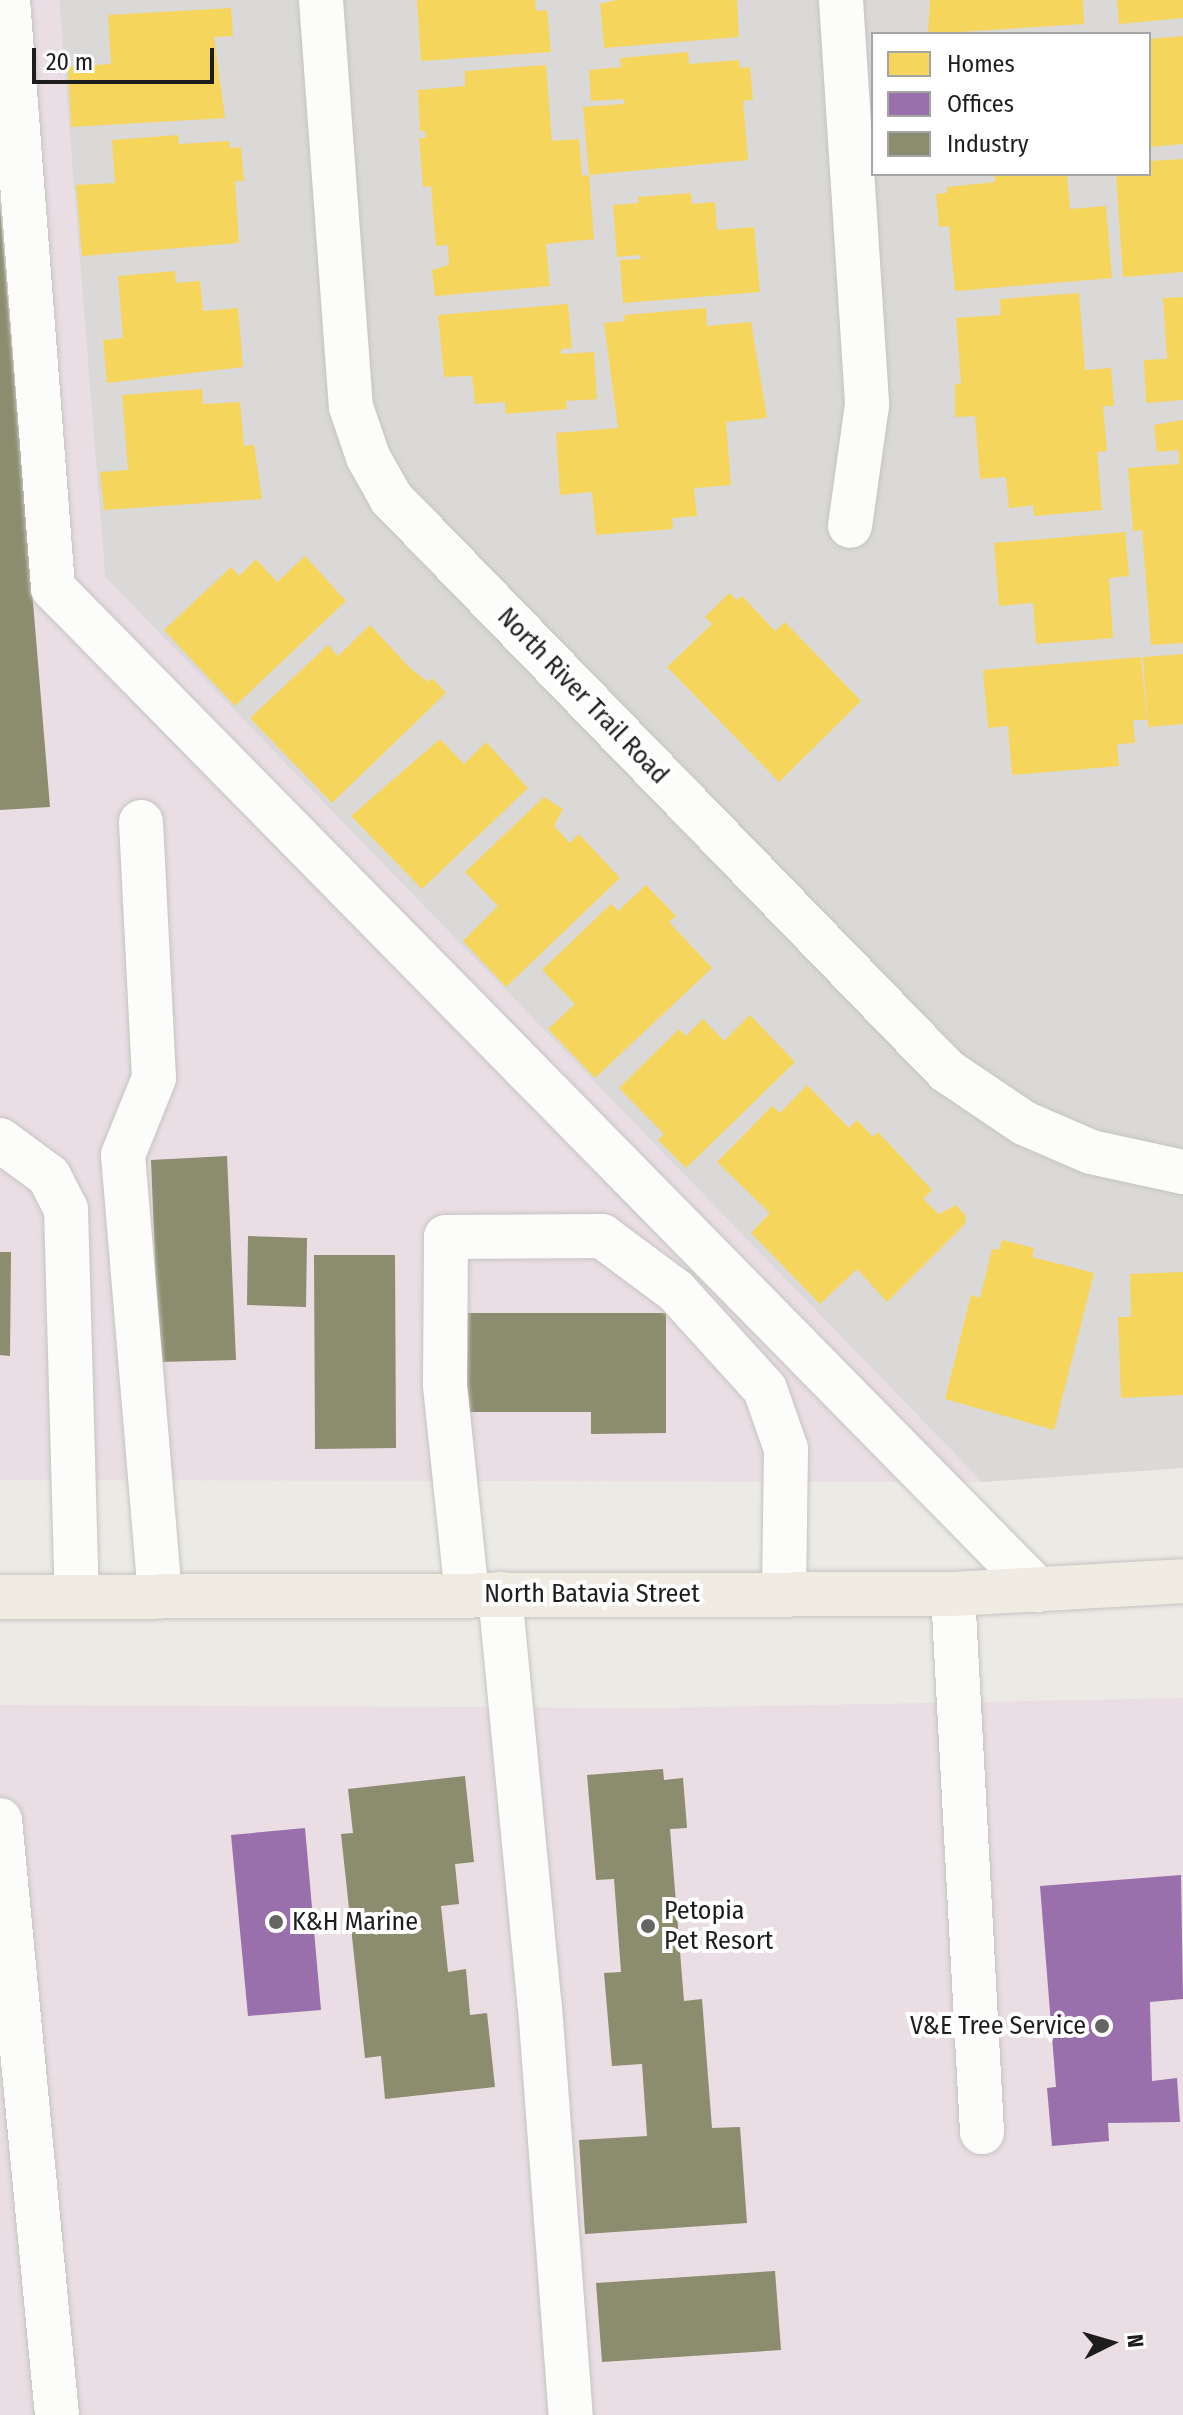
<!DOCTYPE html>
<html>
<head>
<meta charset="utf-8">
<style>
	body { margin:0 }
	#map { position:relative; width:1183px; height:2415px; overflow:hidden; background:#eceae5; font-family:"Fira Sans Condensed",sans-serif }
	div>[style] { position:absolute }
	.residential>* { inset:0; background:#dbd9d7 }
	.industrial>* { inset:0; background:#eadde4 }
	.homes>* { inset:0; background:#f6d55c }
	.offices>* { inset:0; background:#9970ab }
	.industry>* { inset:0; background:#8c8c6e }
	.roads { filter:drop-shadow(0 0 2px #c4c4c1) drop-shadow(0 0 2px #c4c4c1) }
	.minor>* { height:44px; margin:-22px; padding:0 22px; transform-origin:22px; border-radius:22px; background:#fcfcfb }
	.major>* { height:44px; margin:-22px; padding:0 22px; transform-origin:22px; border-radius:22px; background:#f0ece3 }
	.dots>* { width:22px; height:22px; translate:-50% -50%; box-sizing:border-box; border:4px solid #fff; border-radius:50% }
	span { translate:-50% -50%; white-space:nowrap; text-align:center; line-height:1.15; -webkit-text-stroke:8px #fff; paint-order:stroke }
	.street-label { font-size:26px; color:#1d1d1d }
	.poi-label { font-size:26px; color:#1d1d1d }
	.left { translate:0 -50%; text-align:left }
	.right { translate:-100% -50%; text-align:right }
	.legend { position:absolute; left:871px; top:32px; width:280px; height:144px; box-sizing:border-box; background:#fff; border:2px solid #a5a5a5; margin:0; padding:10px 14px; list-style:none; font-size:24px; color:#1d1d1d }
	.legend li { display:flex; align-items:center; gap:16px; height:40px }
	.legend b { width:40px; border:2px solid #a5a5a5 }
	.north { position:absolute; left:1071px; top:2303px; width:80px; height:80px; -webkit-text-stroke:6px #fff; paint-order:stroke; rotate:85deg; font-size:22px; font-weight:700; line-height:32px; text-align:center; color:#1d1d1d }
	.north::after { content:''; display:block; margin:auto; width:28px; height:36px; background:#1d1d1d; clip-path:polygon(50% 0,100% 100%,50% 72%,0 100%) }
	.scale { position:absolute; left:32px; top:48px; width:182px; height:36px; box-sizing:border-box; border:4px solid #1d1d1d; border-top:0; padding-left:10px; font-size:24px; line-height:28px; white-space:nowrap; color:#1d1d1d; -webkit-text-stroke:6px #fff; paint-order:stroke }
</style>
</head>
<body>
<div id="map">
	<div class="residential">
		<i style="clip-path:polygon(evenodd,59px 0,1183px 0,1183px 1468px,982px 1482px,105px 577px,59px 0,873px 34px,1149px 34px,1149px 174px,873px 174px,873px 34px)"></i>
	</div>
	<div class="industrial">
		<i style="clip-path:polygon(0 0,59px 0,105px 577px,982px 1482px,0 1480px)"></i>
		<i style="clip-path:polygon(1183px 1698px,1183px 2415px,0 2415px,0 1705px,656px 1708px)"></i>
	</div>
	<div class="homes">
		<i style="clip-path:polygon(417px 0,535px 0,536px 11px,547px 10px,551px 52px,421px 61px)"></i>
		<i style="clip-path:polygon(617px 0,737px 0,739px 37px,604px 48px,600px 4px)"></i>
		<i style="clip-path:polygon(930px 0,1083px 0,1084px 24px,928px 34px)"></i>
		<i style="clip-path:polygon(1117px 0,1183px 0,1183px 18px,1119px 24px)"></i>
		<i style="clip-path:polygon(231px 8px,233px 36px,214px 37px,225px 118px,71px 127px,68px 67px,111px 64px,108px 15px)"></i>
		<i style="clip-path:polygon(1183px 36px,1183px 144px,1149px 147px,1149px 39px)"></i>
		<i style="clip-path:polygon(688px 52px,689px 64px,739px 60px,740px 68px,750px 67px,753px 100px,743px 101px,748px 160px,589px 175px,583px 107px,624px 104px,624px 99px,591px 101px,589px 70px,621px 67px,620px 58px)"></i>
		<i style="clip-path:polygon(546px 65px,552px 141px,579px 139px,582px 176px,589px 175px,594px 239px,546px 244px,550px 286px,435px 296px,432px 270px,449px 265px,448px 245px,436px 246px,431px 186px,423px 187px,419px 138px,426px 138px,425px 131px,420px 131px,418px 90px,465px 86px,465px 71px)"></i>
		<i style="clip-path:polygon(178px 135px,179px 144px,229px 141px,230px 148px,241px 147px,244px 181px,235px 181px,239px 243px,82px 256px,76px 185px,115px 183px,112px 140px)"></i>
		<i style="clip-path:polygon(1183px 159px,1183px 272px,1123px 277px,1116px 174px,1149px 174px,1149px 161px)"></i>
		<i style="clip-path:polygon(994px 174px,1067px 174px,1070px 209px,1106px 206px,1112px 278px,955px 291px,949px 226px,939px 227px,936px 194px,947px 193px,947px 187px,995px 182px)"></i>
		<i style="clip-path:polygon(691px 193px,692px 204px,715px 202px,717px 230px,754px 227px,760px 292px,623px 303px,620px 260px,641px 259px,640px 255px,617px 257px,613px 205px,639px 203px,638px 197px)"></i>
		<i style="clip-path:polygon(175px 271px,176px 283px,200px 281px,203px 311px,238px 308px,243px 367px,107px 383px,103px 340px,123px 338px,118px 276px)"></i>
		<i style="clip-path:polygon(1079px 293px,1085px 370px,1111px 368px,1114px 406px,1103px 406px,1107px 451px,1097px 452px,1102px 510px,1034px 516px,1033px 505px,1009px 508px,1006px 477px,980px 479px,975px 416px,955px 417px,955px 384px,961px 384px,956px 318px,1001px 315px,1000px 299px)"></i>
		<i style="clip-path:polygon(1183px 297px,1183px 400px,1146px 403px,1144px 360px,1167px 359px,1163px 298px)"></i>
		<i style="clip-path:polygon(568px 304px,572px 348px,561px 349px,561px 354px,594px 352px,597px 399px,566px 401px,567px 409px,506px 414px,505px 402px,475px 404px,472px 376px,444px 377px,438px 315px)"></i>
		<i style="clip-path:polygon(706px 308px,707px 326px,751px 322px,767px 418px,726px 422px,731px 485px,694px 488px,697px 516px,672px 518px,673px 529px,596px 535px,592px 492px,560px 495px,556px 433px,618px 428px,604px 323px,625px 321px,624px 315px)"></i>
		<i style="clip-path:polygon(202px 389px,203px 404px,240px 402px,244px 446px,254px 445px,262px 499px,104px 510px,100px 472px,128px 470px,122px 395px)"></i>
		<i style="clip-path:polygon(1183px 420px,1183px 643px,1151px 645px,1142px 530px,1133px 531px,1128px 468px,1179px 464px,1178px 450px,1157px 452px,1154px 425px)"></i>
		<i style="clip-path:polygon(1125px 532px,1129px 576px,1109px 578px,1113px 638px,1036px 644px,1033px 603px,999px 606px,994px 543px)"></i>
		<i style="clip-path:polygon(305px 556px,346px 601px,235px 706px,164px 630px,231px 567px,239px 576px,256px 559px,277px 582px)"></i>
		<i style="clip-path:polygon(729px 593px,737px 600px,742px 596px,775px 631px,785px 622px,861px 701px,779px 782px,667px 667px,712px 624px,705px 617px)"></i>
		<i style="clip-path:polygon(370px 625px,411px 669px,428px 682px,432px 678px,446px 693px,332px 803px,250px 718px,328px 645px,338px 656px)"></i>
		<i style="clip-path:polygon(1183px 654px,1183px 724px,1148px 727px,1143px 657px)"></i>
		<i style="clip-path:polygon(1141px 657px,1147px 720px,1133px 720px,1135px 743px,1117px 744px,1119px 766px,1012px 775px,1008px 726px,988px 728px,983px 670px)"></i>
		<i style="clip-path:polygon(440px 739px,464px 764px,486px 742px,528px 788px,422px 889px,351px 816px)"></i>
		<i style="clip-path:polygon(544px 797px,563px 809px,554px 826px,570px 843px,579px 834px,620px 878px,506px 987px,463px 941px,498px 906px,465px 872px)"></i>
		<i style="clip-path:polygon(646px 885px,676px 916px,669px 922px,712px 968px,595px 1078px,548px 1029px,575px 1004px,542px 970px,611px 904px,618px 911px)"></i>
		<i style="clip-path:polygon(750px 1015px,795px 1062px,686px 1168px,658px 1140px,664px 1134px,619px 1088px,679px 1029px,686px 1036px,703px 1019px,724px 1041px)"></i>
		<i style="clip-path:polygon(807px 1085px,849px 1128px,857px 1120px,873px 1137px,878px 1132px,932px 1190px,923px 1199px,939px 1214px,956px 1205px,966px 1216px,965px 1224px,887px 1302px,857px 1269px,820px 1304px,751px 1233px,770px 1213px,717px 1162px,772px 1106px,780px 1113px)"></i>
		<i style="clip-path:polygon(1002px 1240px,1034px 1248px,1032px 1257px,1094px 1273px,1054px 1430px,945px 1399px,971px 1295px,980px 1298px,992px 1249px,999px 1250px)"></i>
		<i style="clip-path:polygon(1183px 1272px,1183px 1395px,1121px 1398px,1118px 1317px,1131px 1317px,1130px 1274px)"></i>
	</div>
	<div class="offices">
		<i style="clip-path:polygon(305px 1828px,321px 2010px,248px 2016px,231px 1835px)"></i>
		<i style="clip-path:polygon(1181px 1875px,1183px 1999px,1150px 2002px,1152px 2081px,1177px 2078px,1180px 2122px,1108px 2123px,1109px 2141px,1052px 2146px,1047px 2088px,1056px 2087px,1040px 1886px)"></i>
	</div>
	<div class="industry">
		<i style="clip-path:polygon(0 205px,50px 807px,0 810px)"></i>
		<i style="clip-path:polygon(227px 1156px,236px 1360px,159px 1362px,151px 1160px)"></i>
		<i style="clip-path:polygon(248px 1236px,307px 1238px,306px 1307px,247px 1305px)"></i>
		<i style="clip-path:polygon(0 1252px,11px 1252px,10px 1356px,0 1355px)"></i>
		<i style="clip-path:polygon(314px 1255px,395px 1255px,396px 1448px,315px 1449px)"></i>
		<i style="clip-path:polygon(464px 1313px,666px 1313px,666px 1433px,591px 1434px,591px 1412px,465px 1412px)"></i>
		<i style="clip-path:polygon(663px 1769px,664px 1780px,683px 1778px,687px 1828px,670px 1829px,684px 2001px,702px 1999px,712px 2128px,740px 2127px,747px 2223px,585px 2234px,579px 2140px,647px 2136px,642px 2064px,612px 2066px,604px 1973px,621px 1972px,614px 1879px,596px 1880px,587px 1775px)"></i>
		<i style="clip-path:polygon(465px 1776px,474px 1862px,455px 1864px,459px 1904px,441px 1906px,448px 1972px,466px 1969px,470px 2015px,487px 2013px,495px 2087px,385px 2099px,381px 2056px,365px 2058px,341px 1834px,353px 1833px,348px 1789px)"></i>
		<i style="clip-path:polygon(775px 2271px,781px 2350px,602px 2362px,596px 2283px)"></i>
	</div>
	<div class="roads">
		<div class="minor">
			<i style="left:8px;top:0;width:590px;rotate:85.62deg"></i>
			<i style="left:53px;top:588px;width:1405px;rotate:45.49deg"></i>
			<i style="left:321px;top:0;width:408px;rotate:85.8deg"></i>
			<i style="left:351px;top:407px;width:53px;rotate:71.2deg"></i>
			<i style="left:368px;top:457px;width:47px;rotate:60.7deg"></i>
			<i style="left:391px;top:498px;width:798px;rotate:45.86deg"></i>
			<i style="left:947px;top:1071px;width:93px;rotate:34deg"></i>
			<i style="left:1024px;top:1123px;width:73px;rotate:23.4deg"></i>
			<i style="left:1091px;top:1152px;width:94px;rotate:12.3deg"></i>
			<i style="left:841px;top:0;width:406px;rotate:86.3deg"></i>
			<i style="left:867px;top:405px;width:122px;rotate:98deg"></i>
			<i style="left:141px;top:822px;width:256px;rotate:87.1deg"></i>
			<i style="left:154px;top:1078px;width:83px;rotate:111.9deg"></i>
			<i style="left:123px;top:1155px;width:443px;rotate:85.2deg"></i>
			<i style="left:0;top:1140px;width:61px;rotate:36.3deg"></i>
			<i style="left:49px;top:1176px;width:37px;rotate:63deg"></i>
			<i style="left:66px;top:1209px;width:388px;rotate:88.4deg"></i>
			<i style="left:500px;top:1594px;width:415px;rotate:84.5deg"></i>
			<i style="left:540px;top:2007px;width:409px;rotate:85.7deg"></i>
			<i style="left:953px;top:1594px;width:539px;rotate:86.91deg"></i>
			<i style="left:467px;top:1595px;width:212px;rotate:-96deg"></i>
			<i style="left:445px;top:1384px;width:147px;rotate:-89.6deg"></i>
			<i style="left:446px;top:1237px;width:156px;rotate:-0.4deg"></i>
			<i style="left:602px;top:1236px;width:92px;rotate:36.6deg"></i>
			<i style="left:676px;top:1291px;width:132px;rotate:47.8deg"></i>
			<i style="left:765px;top:1389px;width:64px;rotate:70.7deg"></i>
			<i style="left:786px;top:1449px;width:144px;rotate:90.8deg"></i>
			<i style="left:0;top:1820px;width:598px;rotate:84.53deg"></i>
		</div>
		<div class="major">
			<i style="left:0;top:1597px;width:953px;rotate:-0.18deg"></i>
			<i style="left:953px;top:1594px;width:230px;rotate:-3.2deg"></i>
		</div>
	</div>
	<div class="dots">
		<i style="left:276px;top:1922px;background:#656563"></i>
		<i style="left:648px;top:1926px;background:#656563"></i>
		<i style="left:1102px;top:2026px;background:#656563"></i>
	</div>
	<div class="street-label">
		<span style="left:583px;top:696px;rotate:46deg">North River Trail Road</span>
		<span style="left:592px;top:1594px">North Batavia Street</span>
	</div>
	<div class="poi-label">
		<span class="left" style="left:664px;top:1926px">Petopia<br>Pet Resort</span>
		<span class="left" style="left:292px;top:1922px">K&amp;H Marine</span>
		<span class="right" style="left:1086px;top:2026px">V&amp;E Tree Service</span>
	</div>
	<ul class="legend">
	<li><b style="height:22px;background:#f6d55c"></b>Homes</li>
	<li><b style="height:22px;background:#9970ab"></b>Offices</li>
	<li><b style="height:22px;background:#8c8c6e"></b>Industry</li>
	</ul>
	<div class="north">N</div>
	<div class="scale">20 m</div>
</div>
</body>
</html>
